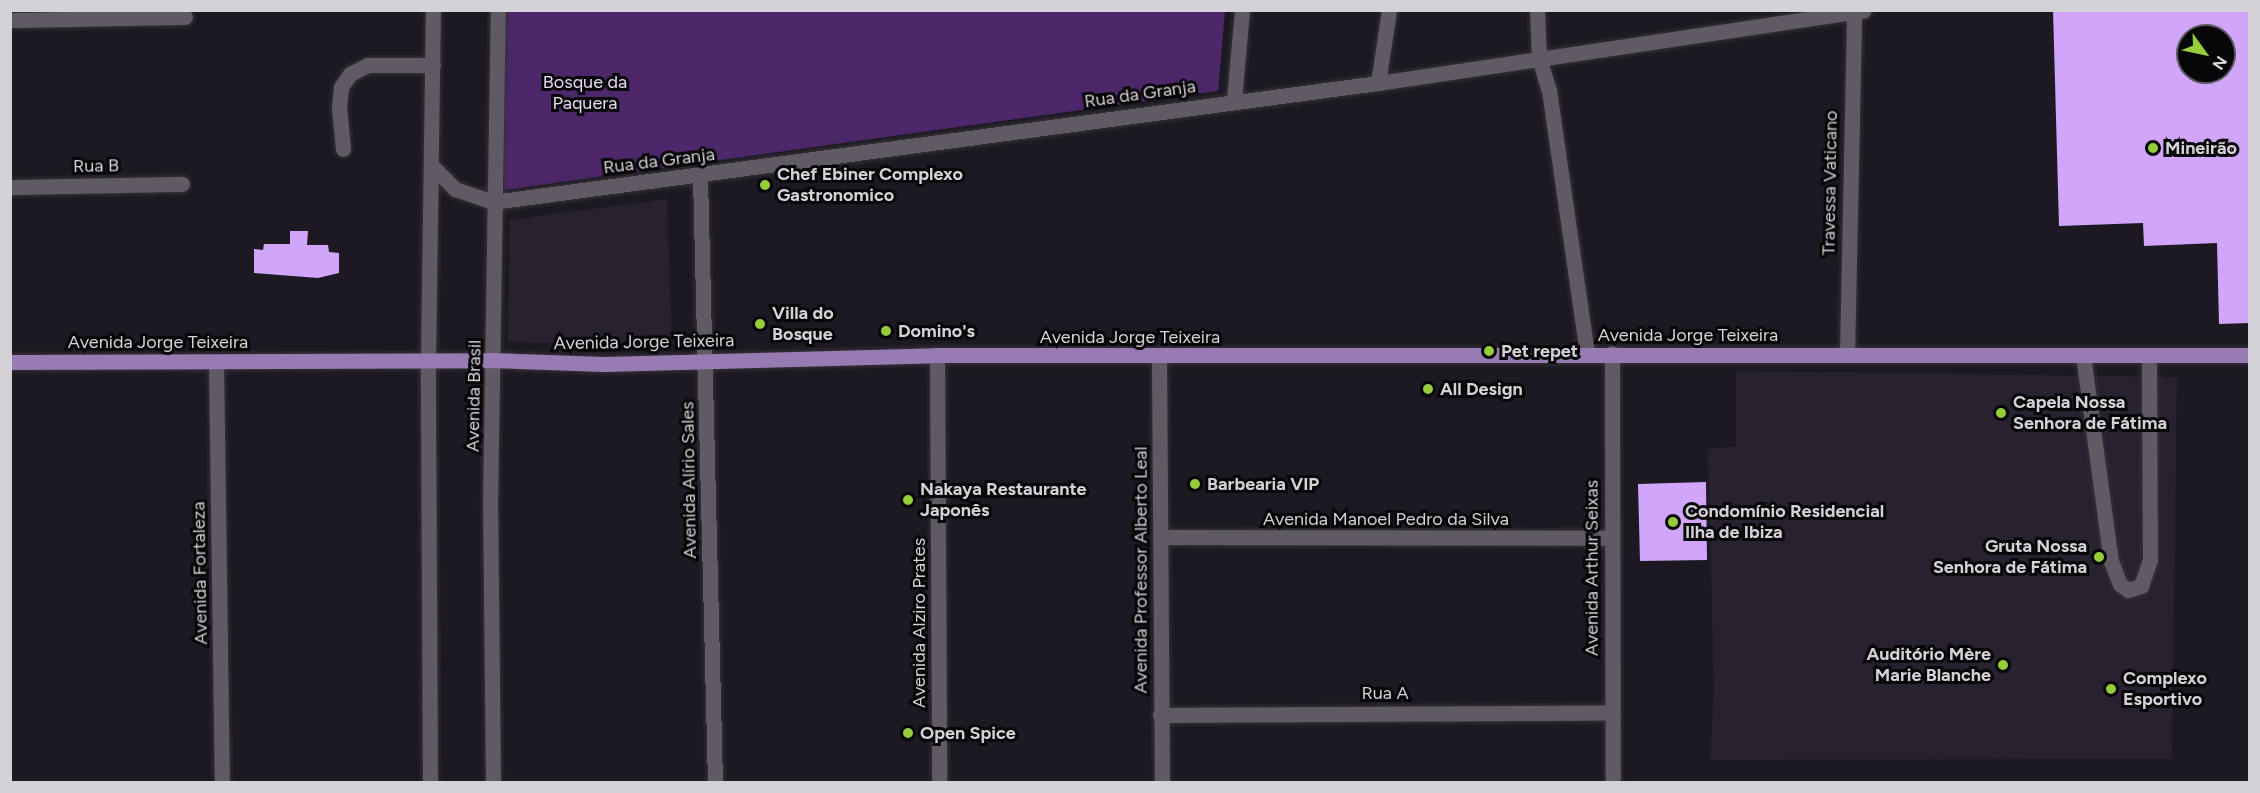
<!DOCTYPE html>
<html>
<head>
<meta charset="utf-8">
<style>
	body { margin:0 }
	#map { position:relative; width:2260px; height:793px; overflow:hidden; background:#1d1922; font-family:Figtree,sans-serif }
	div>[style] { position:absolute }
	.built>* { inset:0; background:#28212f }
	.green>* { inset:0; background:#4c2769 }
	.building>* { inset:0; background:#d1a5fa }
	.roads { filter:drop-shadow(0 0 2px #353238) drop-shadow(0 0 2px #353238) }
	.minor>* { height:15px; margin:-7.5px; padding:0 7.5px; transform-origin:7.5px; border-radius:7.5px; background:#5f5a64 }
	.major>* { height:15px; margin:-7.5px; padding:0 7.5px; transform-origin:7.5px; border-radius:7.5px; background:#987bb3 }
	.dots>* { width:16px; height:16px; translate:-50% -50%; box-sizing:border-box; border:3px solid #070608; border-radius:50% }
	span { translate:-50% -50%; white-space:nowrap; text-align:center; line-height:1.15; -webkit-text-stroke:6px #070608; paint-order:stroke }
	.park-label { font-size:18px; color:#e6dbf1 }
	.street-label { font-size:18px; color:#d4d1d7 }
	.poi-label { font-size:18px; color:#d4d1d7; font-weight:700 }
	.left { translate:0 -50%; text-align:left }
	.right { translate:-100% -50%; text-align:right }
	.frame { position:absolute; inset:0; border:12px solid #d4d1d7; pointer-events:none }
	.north { position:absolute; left:2176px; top:24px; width:60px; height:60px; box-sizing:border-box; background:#070608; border:2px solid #59575b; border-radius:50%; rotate:123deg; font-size:16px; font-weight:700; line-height:24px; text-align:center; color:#d4d1d7 }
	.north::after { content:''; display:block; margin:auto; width:21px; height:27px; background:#97cc39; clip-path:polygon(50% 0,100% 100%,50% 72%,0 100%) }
</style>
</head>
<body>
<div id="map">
	<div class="built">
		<i style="clip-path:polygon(667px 199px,672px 347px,508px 342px,509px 220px)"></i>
		<i style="clip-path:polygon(1736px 371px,2177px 377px,2172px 759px,1710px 760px,1714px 690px,1708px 449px,1736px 446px)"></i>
	</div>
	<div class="green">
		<i style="clip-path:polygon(499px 11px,1225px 11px,1218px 91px,504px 190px)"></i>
	</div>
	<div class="building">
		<i style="clip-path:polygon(evenodd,2053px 10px,2250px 10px,2250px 323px,2219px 324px,2217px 243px,2144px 246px,2143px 223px,2059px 226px,2053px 10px,2188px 36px,2224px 36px,2224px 72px,2188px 72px,2188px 36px)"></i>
		<i style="clip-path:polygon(290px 231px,308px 231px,307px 245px,328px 245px,329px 252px,339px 253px,339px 273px,318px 278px,254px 273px,254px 249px,263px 250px,264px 244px,290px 244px)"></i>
		<i style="clip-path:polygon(1706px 482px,1707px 560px,1640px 561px,1638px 484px)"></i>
	</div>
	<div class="roads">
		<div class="minor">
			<i style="left:1537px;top:10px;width:48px;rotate:87.6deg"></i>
			<i style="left:1539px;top:58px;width:34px;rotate:73deg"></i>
			<i style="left:1549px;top:90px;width:266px;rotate:81.8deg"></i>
			<i style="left:10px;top:20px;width:175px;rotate:-1deg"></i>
			<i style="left:1378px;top:83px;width:74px;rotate:-81.4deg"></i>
			<i style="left:1234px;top:100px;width:90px;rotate:-84.9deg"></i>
			<i style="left:343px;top:149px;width:42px;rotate:-95.4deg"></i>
			<i style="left:339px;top:107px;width:20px;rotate:-84deg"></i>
			<i style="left:341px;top:87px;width:16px;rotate:-55deg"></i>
			<i style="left:350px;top:74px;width:20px;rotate:-27deg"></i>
			<i style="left:368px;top:65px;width:65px"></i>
			<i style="left:432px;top:166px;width:33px;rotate:45deg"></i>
			<i style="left:455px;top:189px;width:40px;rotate:18.9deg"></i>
			<i style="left:493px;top:202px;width:893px;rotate:-7.66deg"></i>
			<i style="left:1378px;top:83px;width:491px;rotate:-8.5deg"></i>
			<i style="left:700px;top:177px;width:605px;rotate:88.58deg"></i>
			<i style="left:10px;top:187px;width:172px;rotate:-1deg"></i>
			<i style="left:1612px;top:353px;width:429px;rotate:89.9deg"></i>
			<i style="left:937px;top:355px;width:427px;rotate:89.7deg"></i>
			<i style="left:1847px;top:355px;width:343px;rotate:-88.8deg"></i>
			<i style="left:2083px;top:355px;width:208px;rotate:82.3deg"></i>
			<i style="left:2111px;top:561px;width:25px;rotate:69deg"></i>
			<i style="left:2120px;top:584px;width:10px;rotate:37deg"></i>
			<i style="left:2128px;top:590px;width:14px;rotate:-17deg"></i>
			<i style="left:2141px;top:586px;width:28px;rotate:-71deg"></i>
			<i style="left:2150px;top:560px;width:205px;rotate:-90.3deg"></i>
			<i style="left:1159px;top:357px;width:425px;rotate:89.6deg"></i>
			<i style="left:216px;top:362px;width:420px;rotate:89.2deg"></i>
			<i style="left:1162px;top:537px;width:449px;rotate:0.1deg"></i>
			<i style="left:1160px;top:715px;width:451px;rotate:-0.3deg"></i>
			<i style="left:430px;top:782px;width:421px;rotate:-90.3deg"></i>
			<i style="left:428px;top:361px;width:351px;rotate:-89.2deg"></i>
			<i style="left:493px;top:782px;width:277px;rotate:-90.6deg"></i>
			<i style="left:490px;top:505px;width:495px;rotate:-89.1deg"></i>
		</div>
		<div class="major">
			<i style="left:10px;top:362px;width:480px;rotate:-0.2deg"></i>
			<i style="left:490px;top:360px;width:114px;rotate:2deg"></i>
			<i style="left:604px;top:364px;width:333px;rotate:-1.5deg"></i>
			<i style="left:937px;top:355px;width:1313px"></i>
		</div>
	</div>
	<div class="dots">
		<i style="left:2153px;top:148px;background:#97cc39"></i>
		<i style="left:765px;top:185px;background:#97cc39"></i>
		<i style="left:760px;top:324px;background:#97cc39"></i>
		<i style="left:886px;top:331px;background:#97cc39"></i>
		<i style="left:1489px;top:351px;background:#97cc39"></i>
		<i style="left:1428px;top:389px;background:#97cc39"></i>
		<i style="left:2001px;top:413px;background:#97cc39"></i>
		<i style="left:1195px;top:484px;background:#97cc39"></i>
		<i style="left:908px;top:500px;background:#97cc39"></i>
		<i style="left:1673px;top:522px;background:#97cc39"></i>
		<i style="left:2099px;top:557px;background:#97cc39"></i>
		<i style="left:2003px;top:665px;background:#97cc39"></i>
		<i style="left:2111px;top:689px;background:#97cc39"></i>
		<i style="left:908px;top:733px;background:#97cc39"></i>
	</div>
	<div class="park-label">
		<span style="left:585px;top:93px">Bosque da<br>Paquera</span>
	</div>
	<div class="street-label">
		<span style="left:1140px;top:94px;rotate:-8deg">Rua da Granja</span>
		<span style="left:659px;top:161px;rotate:-7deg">Rua da Granja</span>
		<span style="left:96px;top:166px;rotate:-1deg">Rua B</span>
		<span style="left:1830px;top:183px;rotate:-89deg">Travessa Vaticano</span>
		<span style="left:1688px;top:335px">Avenida Jorge Teixeira</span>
		<span style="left:1130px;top:337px">Avenida Jorge Teixeira</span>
		<span style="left:158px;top:342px">Avenida Jorge Teixeira</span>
		<span style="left:644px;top:342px;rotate:-1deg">Avenida Jorge Teixeira</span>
		<span style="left:474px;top:396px;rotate:-89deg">Avenida Brasil</span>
		<span style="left:689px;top:480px;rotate:-91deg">Avenida Alírio Sales</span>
		<span style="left:1386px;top:519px">Avenida Manoel Pedro da Silva</span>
		<span style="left:1592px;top:568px;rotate:-90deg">Avenida Arthur Seixas</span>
		<span style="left:1141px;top:570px;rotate:-90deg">Avenida Professor Alberto Leal</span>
		<span style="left:200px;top:573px;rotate:-91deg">Avenida Fortaleza</span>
		<span style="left:919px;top:623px;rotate:-90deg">Avenida Alziro Prates</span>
		<span style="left:1385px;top:693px">Rua A</span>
	</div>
	<div class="poi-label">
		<span class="left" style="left:2165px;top:148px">Mineirão</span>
		<span class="left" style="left:777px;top:185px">Chef Ebiner Complexo<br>Gastronomico</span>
		<span class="left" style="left:772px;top:324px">Villa do<br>Bosque</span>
		<span class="left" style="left:898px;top:331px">Domino's</span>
		<span class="left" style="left:1501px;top:351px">Pet repet</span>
		<span class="left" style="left:1440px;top:389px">All Design</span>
		<span class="left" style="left:2013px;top:413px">Capela Nossa<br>Senhora de Fátima</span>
		<span class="left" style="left:1207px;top:484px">Barbearia VIP</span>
		<span class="left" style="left:920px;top:500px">Nakaya Restaurante<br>Japonês</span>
		<span class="left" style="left:1685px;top:522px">Condomínio Residencial<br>Ilha de Ibiza</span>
		<span class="right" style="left:2087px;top:557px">Gruta Nossa<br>Senhora de Fátima</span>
		<span class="right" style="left:1991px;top:665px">Auditório Mère<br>Marie Blanche</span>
		<span class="left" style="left:2123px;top:689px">Complexo<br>Esportivo</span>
		<span class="left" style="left:920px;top:733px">Open Spice</span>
	</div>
	<div class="frame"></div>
	<div class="north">N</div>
</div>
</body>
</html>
